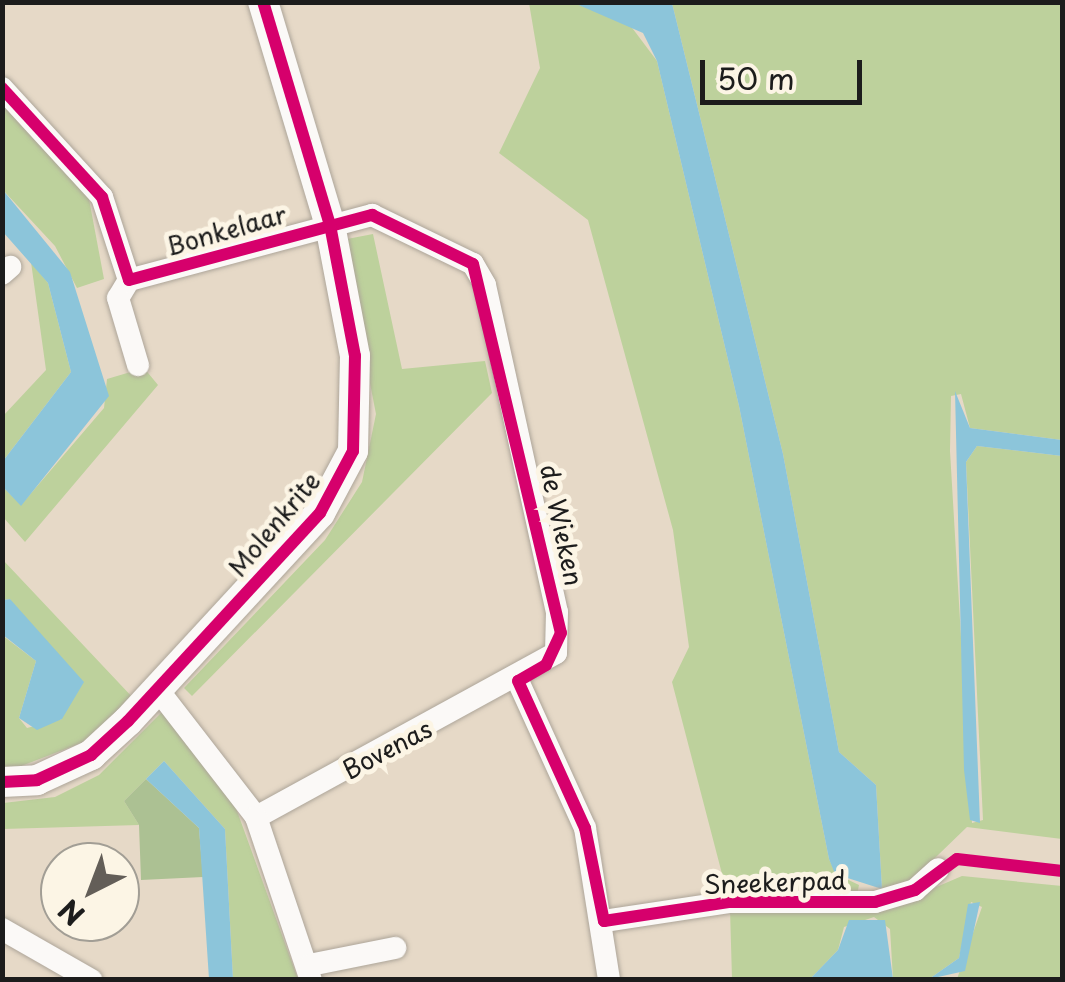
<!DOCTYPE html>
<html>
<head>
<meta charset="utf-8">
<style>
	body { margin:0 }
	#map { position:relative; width:1065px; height:982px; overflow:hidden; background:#e6d9c7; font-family:"Playpen Sans",sans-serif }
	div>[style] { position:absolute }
	.green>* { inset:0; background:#bdd19c }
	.forest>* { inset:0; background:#acc193 }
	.water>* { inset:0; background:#8cc5da }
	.roads { filter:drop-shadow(0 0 2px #ada599) drop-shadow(0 0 2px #ada599) }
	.street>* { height:22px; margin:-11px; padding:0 11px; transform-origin:11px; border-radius:11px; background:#fbf9f7 }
	.secondary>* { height:30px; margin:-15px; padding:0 15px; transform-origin:15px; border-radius:15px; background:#fbf9f7 }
	.cycleway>* { height:12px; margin:-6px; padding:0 6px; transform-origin:6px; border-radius:6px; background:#d6006c }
	span { translate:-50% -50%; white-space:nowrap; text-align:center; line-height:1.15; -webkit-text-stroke:10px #fcf5e5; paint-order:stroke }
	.street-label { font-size:25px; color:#1c1c1c }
	.frame { position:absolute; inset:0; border:5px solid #1c1c1c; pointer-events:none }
	.north { position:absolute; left:40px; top:842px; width:100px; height:100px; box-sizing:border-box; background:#fcf5e5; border:2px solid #a29e95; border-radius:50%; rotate:222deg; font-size:28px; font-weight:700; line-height:40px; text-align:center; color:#1c1c1c }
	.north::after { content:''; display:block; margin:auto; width:35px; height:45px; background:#635e58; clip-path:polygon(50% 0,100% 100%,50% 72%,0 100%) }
	.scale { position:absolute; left:700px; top:60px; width:162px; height:45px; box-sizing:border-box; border:5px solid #1c1c1c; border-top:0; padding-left:12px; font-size:30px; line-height:35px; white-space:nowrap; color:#1c1c1c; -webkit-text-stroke:8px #fcf5e5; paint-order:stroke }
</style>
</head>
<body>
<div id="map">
	<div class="green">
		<i style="clip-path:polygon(529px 3px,574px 3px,630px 25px,657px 61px,739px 406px,829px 859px,836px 874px,859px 885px,857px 895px,727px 893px,672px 682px,689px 647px,673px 530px,588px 220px,499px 153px,540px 68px)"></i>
		<i style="clip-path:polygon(672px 3px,1062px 3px,1062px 440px,970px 428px,961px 394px,951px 396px,950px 451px,972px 823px,983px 820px,966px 462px,977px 446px,1062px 456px,1062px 839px,967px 827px,908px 884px,882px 889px,876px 785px,839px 752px,783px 454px)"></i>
		<i style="clip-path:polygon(2px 104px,89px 199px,104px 279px,77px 288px,55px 246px,3px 190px)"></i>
		<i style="clip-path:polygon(373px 234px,402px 369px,485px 361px,492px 393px,192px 696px,184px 688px,325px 540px,362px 482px,376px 414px,342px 240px)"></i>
		<i style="clip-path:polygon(31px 262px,48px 283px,71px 372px,3px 461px,3px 416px,46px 370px)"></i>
		<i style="clip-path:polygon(144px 368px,158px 385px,25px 542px,3px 517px,3px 487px,21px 505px,104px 408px,107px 379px)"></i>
		<i style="clip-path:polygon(3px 560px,135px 700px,89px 740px,3px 773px,2px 635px,36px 661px,19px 718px,27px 728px,62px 719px,10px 599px,3px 600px)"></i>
		<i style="clip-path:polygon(162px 712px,233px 800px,298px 979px,233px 979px,225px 829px,164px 761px,124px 801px,139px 825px,3px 829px,3px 803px,55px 797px,99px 775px)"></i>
		<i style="clip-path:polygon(962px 876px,1062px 886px,1062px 979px,957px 979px,982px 907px,971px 902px,959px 958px,929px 979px,893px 979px,890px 929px,874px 917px,844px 927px,838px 950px,810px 979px,732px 979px,730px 909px,906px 900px)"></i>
	</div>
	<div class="forest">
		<i style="clip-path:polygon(146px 779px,199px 828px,203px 877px,141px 880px,139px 825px,124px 801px)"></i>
	</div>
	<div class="water">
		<i style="clip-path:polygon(574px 3px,672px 3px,783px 454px,839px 752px,876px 785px,882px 889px,835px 874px,829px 859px,739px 406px,657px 61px,643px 33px)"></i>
		<i style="clip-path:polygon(3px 190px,70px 272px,109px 396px,21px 506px,3px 487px,3px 461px,71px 372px,48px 283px,3px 232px)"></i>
		<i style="clip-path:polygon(955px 391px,970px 428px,1062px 440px,1062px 456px,977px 446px,966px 462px,980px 823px,970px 820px,964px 770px)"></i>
		<i style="clip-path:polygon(10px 599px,84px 682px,62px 719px,37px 730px,19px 718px,36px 661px,3px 635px,3px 600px)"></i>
		<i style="clip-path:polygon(164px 761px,225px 829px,233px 979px,209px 979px,199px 828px,146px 779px)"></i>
		<i style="clip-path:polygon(980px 902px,965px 971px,929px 979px,959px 958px,968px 904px)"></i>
		<i style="clip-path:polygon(849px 920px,885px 920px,893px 979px,810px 979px,838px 950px)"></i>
	</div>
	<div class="roads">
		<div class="street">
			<i style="left:2px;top:88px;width:148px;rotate:47.5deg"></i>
			<i style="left:102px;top:197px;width:87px;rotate:72deg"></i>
			<i style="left:129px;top:280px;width:252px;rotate:-15deg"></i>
			<i style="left:372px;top:215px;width:112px;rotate:25.9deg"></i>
			<i style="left:473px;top:264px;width:24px;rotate:60deg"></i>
			<i style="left:485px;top:285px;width:335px;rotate:77.6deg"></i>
			<i style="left:557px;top:612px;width:41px;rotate:91.4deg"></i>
			<i style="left:556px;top:653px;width:342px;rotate:151.3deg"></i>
			<i style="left:2px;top:274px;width:11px;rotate:-41deg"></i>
			<i style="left:129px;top:280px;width:21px;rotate:121deg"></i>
			<i style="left:118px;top:298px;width:70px;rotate:73.4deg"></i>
			<i style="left:518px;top:681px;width:162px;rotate:65.5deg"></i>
			<i style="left:585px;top:828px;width:154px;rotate:81deg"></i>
			<i style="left:158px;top:690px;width:160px;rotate:52.3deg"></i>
			<i style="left:256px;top:817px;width:172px;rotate:71.4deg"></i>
			<i style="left:604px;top:921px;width:126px;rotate:-8.6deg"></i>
			<i style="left:729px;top:902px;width:146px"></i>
			<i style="left:875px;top:902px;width:42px;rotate:-16.7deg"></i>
			<i style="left:915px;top:890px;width:31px;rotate:-42deg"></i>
			<i style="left:2px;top:929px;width:103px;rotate:29.8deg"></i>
			<i style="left:310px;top:965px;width:87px;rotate:-11.3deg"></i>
		</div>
		<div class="secondary">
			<i style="left:2px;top:782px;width:35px;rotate:-3deg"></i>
			<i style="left:37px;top:780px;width:60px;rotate:-24.8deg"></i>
			<i style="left:91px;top:755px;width:50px;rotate:-42.6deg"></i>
			<i style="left:128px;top:721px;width:283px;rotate:-47.3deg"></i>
			<i style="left:320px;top:513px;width:70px;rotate:-62deg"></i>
			<i style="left:353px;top:451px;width:95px;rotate:-88.8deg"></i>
			<i style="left:355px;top:356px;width:133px;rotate:-100.8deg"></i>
			<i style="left:330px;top:225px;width:233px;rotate:-106.7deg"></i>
		</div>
	</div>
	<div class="cycleway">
		<i style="left:2px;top:88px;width:148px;rotate:47.5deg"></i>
		<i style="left:102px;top:197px;width:87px;rotate:72deg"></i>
		<i style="left:129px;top:280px;width:252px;rotate:-15deg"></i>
		<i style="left:372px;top:215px;width:112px;rotate:25.9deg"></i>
		<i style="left:473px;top:264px;width:379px;rotate:76.6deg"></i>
		<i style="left:561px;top:633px;width:35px;rotate:115deg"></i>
		<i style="left:546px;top:665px;width:32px;rotate:150deg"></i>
		<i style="left:518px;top:681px;width:162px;rotate:65.5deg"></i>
		<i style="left:585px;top:828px;width:95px;rotate:78.5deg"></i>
		<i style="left:604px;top:921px;width:126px;rotate:-8.6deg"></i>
		<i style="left:729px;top:902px;width:146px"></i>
		<i style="left:875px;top:902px;width:42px;rotate:-16.7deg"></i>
		<i style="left:915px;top:890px;width:52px;rotate:-36.4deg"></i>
		<i style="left:957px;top:859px;width:106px;rotate:6.5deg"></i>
		<i style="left:2px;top:782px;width:35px;rotate:-3deg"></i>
		<i style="left:37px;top:780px;width:60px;rotate:-24.8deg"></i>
		<i style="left:91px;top:755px;width:50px;rotate:-42.6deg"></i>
		<i style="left:128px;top:721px;width:283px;rotate:-47.3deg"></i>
		<i style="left:320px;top:513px;width:70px;rotate:-62deg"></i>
		<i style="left:353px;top:451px;width:95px;rotate:-88.8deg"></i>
		<i style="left:355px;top:356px;width:133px;rotate:-100.8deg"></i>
		<i style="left:330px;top:225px;width:233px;rotate:-106.7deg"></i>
	</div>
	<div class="street-label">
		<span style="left:226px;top:230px;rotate:-16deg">Bonkelaar</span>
		<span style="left:274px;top:524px;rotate:-50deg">Molenkrite</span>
		<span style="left:562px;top:525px;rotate:78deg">de Wieken</span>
		<span style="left:387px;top:749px;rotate:-28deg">Bovenas</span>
		<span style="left:775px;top:882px;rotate:-2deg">Sneekerpad</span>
	</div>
	<div class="frame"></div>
	<div class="north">N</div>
	<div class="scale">50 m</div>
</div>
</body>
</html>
